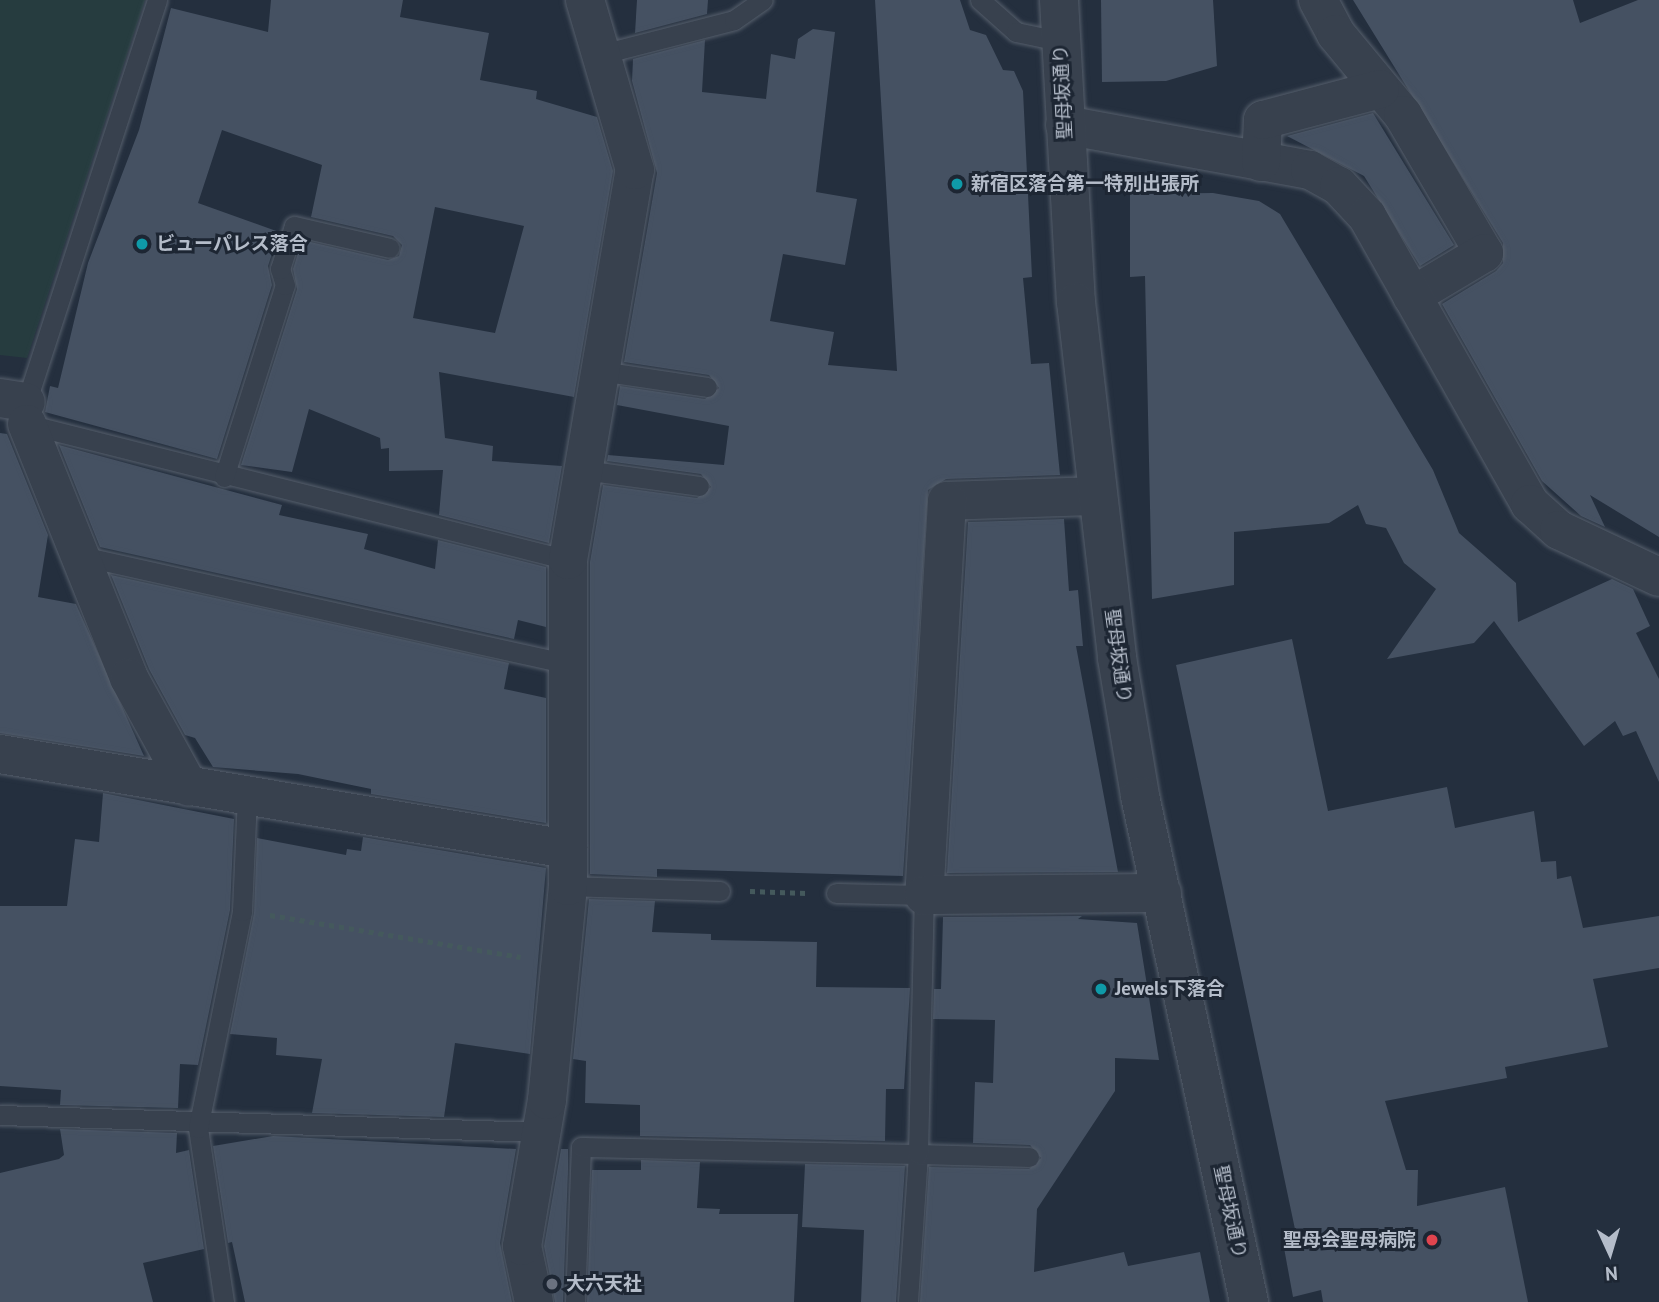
<!DOCTYPE html>
<html>
<head>
<meta charset="utf-8">
<style>
	body { margin:0 }
	#map { position:relative; width:1659px; height:1302px; overflow:hidden; background:#242f3e; font-family:"PT Sans","Noto Sans JP",sans-serif }
	div>[style] { position:absolute }
	.green>* { inset:0; background:#263c3f }
	.building>* { inset:0; background:#455162 }
	.path>* { height:4.5px; margin-top:-2.25px; transform-origin:0; background:repeating-linear-gradient(90deg,#44595c 0 5px,transparent 0 10px) }
	.roads { filter:drop-shadow(0 0 2px #565f6c) drop-shadow(0 0 2px #565f6c) }
	.service>* { height:19px; margin:-9.5px; padding:0 9.5px; transform-origin:9.5px; border-radius:9.5px; background:#38414e }
	.minor>* { height:38px; margin:-19px; padding:0 19px; transform-origin:19px; border-radius:19px; background:#38414e }
	.tertiary>* { height:38px; margin:-19px; padding:0 19px; transform-origin:19px; border-radius:19px; background:#38414e }
	.dots>* { width:19px; height:19px; translate:-50% -50%; box-sizing:border-box; border:4px solid #1d2633; border-radius:50% }
	span { translate:-50% -50%; white-space:nowrap; text-align:center; line-height:1.15; -webkit-text-stroke:6px #1d2633; paint-order:stroke }
	.street-label { font-size:19px; color:#b4bcc9 }
	.poi-label { font-size:19px; color:#b4bcc9; font-weight:700 }
	.left { translate:0 -50%; text-align:left }
	.right { translate:-100% -50%; text-align:right }
	.north { position:absolute; left:1575px; top:1218px; width:70px; height:70px; -webkit-text-stroke:5px #1d2633; paint-order:stroke; rotate:176deg; font-size:19px; font-weight:700; line-height:28px; text-align:center; color:#b4bcc9 }
	.north::after { content:''; display:block; margin:auto; width:24px; height:32px; background:#b4bcc9; clip-path:polygon(50% 0,100% 100%,50% 72%,0 100%) }
</style>
</head>
<body>
<div id="map">
	<div class="green">
		<i style="clip-path:polygon(0 0,145px 0,27px 358px,0 355px)"></i>
	</div>
	<div class="building">
		<i style="clip-path:polygon(evenodd,271px 0,403px 0,400px 17px,489px 33px,480px 80px,537px 91px,536px 99px,597px 117px,613px 171px,574px 397px,439px 372px,445px 438px,493px 446px,492px 461px,562px 466px,549px 543px,439px 515px,443px 470px,389px 471px,389px 448px,381px 449px,380px 438px,309px 409px,292px 472px,241px 465px,297px 289px,293px 269px,302px 240px,388px 260px,399px 256px,402px 245px,393px 236px,311px 217px,322px 165px,222px 130px,198px 203px,279px 232px,268px 266px,272px 285px,217px 459px,45px 412px,50px 386px,58px 388px,88px 263px,139px 130px,171px 8px,268px 32px,271px 0,435px 207px,524px 226px,495px 333px,413px 318px,435px 207px)"></i>
		<i style="clip-path:polygon(637px 0,708px 0,707px 14px,635px 33px)"></i>
		<i style="clip-path:polygon(875px 0,960px 0,970px 30px,986px 35px,1003px 70px,1014px 71px,1023px 91px,1032px 277px,1023px 278px,1031px 364px,1049px 363px,1060px 475px,946px 479px,928px 490px,903px 876px,657px 869px,657px 877px,590px 874px,590px 562px,603px 485px,697px 498px,711px 487px,701px 474px,607px 461px,608px 455px,724px 465px,729px 426px,617px 405px,620px 386px,705px 399px,719px 388px,709px 375px,624px 362px,657px 173px,632px 81px,633px 59px,705px 40px,702px 92px,766px 99px,771px 54px,795px 59px,798px 39px,813px 29px,835px 32px,816px 192px,857px 199px,845px 265px,783px 254px,770px 321px,834px 332px,828px 365px,897px 371px)"></i>
		<i style="clip-path:polygon(1101px 0,1213px 0,1217px 66px,1166px 81px,1102px 82px)"></i>
		<i style="clip-path:polygon(1353px 0,1573px 0,1580px 23px,1638px 0,1659px 0,1659px 537px,1590px 495px,1605px 527px,1581px 516px,1542px 481px,1442px 304px,1496px 271px,1503px 263px,1503px 243px)"></i>
		<i style="clip-path:polygon(1373px 113px,1454px 245px,1420px 266px,1364px 176px,1287px 136px)"></i>
		<i style="clip-path:polygon(1213px 193px,1259px 201px,1280px 214px,1433px 470px,1459px 533px,1516px 583px,1518px 622px,1612px 579px,1633px 589px,1650px 626px,1636px 633px,1659px 679px,1659px 782px,1636px 731px,1623px 736px,1615px 721px,1584px 746px,1494px 621px,1474px 643px,1387px 659px,1436px 589px,1404px 563px,1386px 528px,1366px 524px,1358px 505px,1329px 523px,1234px 532px,1234px 585px,1152px 599px,1145px 276px,1130px 277px,1130px 194px)"></i>
		<i style="clip-path:polygon(0 433px,7px 434px,48px 535px,38px 597px,76px 604px,144px 756px,0 733px)"></i>
		<i style="clip-path:polygon(59px 445px,282px 505px,279px 515px,368px 534px,364px 549px,435px 569px,438px 540px,546px 567px,546px 627px,518px 620px,514px 639px,100px 547px)"></i>
		<i style="clip-path:polygon(1064px 519px,1069px 591px,1078px 590px,1083px 646px,1076px 646px,1118px 872px,947px 873px,968px 522px)"></i>
		<i style="clip-path:polygon(111px 575px,509px 663px,504px 689px,546px 698px,546px 823px,371px 794px,371px 789px,298px 774px,213px 767px,195px 738px,185px 735px,149px 669px)"></i>
		<i style="clip-path:polygon(1292px 639px,1328px 811px,1447px 787px,1455px 828px,1534px 811px,1541px 862px,1556px 861px,1557px 879px,1571px 876px,1583px 928px,1659px 916px,1659px 968px,1593px 979px,1608px 1047px,1505px 1067px,1507px 1078px,1385px 1101px,1406px 1170px,1418px 1170px,1417px 1206px,1505px 1187px,1528px 1302px,1323px 1302px,1321px 1290px,1293px 1297px,1282px 1237px,1296px 1234px,1176px 665px)"></i>
		<i style="clip-path:polygon(103px 793px,234px 819px,230px 910px,198px 1065px,180px 1064px,178px 1108px,60px 1105px,61px 1090px,0 1086px,0 906px,67px 906px,75px 839px,99px 842px)"></i>
		<i style="clip-path:polygon(363px 837px,546px 868px,530px 1054px,455px 1043px,444px 1117px,312px 1113px,322px 1059px,276px 1055px,277px 1038px,230px 1034px,254px 913px,257px 838px,346px 855px,347px 849px,361px 851px)"></i>
		<i style="clip-path:polygon(589px 899px,655px 901px,652px 932px,711px 934px,711px 940px,817px 942px,816px 987px,910px 988px,904px 1089px,886px 1089px,885px 1141px,640px 1136px,640px 1105px,585px 1103px,586px 1061px,573px 1059px)"></i>
		<i style="clip-path:polygon(1082px 916px,1078px 919px,1137px 923px,1159px 1060px,1115px 1058px,1115px 1091px,1037px 1209px,1034px 1272px,1124px 1252px,1128px 1266px,1200px 1252px,1210px 1302px,920px 1302px,929px 1167px,1029px 1169px,1041px 1158px,1030px 1145px,973px 1143px,975px 1082px,993px 1083px,995px 1020px,933px 1019px,934px 989px,941px 989px,943px 917px)"></i>
		<i style="clip-path:polygon(60px 1129px,177px 1133px,176px 1153px,189px 1150px,204px 1249px,143px 1263px,153px 1302px,0 1302px,0 1173px,59px 1159px,64px 1155px)"></i>
		<i style="clip-path:polygon(273px 1136px,516px 1149px,500px 1243px,512px 1302px,245px 1302px,232px 1242px,228px 1243px,213px 1146px)"></i>
		<i style="clip-path:polygon(561px 1149px,568px 1149px,568px 1170px,563px 1302px,555px 1302px,544px 1246px)"></i>
		<i style="clip-path:polygon(641px 1160px,700px 1162px,697px 1208px,720px 1209px,719px 1214px,798px 1214px,794px 1302px,587px 1302px,592px 1170px,641px 1170px)"></i>
		<i style="clip-path:polygon(805px 1164px,905px 1166px,896px 1302px,861px 1302px,864px 1230px,802px 1227px)"></i>
	</div>
	<div class="path">
		<i style="left:750px;top:891px;width:57px;rotate:2deg"></i>
		<i style="left:270px;top:915px;width:254px;rotate:9.5deg"></i>
	</div>
	<div class="roads">
		<div class="service">
			<i style="left:157px;top:0;width:423px;rotate:108deg"></i>
			<i style="left:26px;top:402px;width:22px;rotate:87deg"></i>
			<i style="left:27px;top:424px;width:558px;rotate:14.11deg"></i>
			<i style="left:980px;top:0;width:48px;rotate:41.6deg"></i>
			<i style="left:1016px;top:32px;width:44px;rotate:11.8deg"></i>
			<i style="left:598px;top:55px;width:140px;rotate:-14.4deg"></i>
			<i style="left:734px;top:20px;width:35px;rotate:-35deg"></i>
			<i style="left:600px;top:371px;width:108px;rotate:8.5deg"></i>
			<i style="left:584px;top:470px;width:116px;rotate:7.9deg"></i>
			<i style="left:224px;top:477px;width:201px;rotate:-72.4deg"></i>
			<i style="left:285px;top:285px;width:17px;rotate:-107deg"></i>
			<i style="left:280px;top:269px;width:45px;rotate:-72deg"></i>
			<i style="left:294px;top:226px;width:98px;rotate:12.9deg"></i>
			<i style="left:77px;top:555px;width:500px;rotate:12.5deg"></i>
			<i style="left:568px;top:886px;width:152px;rotate:1.9deg"></i>
			<i style="left:0;top:1115px;width:542px;rotate:1.8deg"></i>
			<i style="left:908px;top:1301px;width:147px;rotate:-86.1deg"></i>
			<i style="left:918px;top:1154px;width:111px;rotate:1.5deg"></i>
			<i style="left:224px;top:1302px;width:176px;rotate:-98.5deg"></i>
			<i style="left:198px;top:1128px;width:221px;rotate:-78.5deg"></i>
			<i style="left:242px;top:911px;width:114px;rotate:-87.5deg"></i>
			<i style="left:575px;top:1302px;width:155px;rotate:-87.8deg"></i>
			<i style="left:581px;top:1147px;width:337px;rotate:1.2deg"></i>
			<i style="left:918px;top:1154px;width:259px;rotate:-88.7deg"></i>
			<i style="left:924px;top:895px;width:88px;rotate:-178.7deg"></i>
		</div>
		<div class="minor">
			<i style="left:1318px;top:0;width:38px;rotate:62deg"></i>
			<i style="left:1336px;top:34px;width:105px;rotate:50.4deg"></i>
			<i style="left:1403px;top:115px;width:160px;rotate:59.6deg"></i>
			<i style="left:1484px;top:253px;width:84px;rotate:149.2deg"></i>
			<i style="left:1065px;top:125px;width:249px;rotate:10.4deg"></i>
			<i style="left:1310px;top:170px;width:33px;rotate:29deg"></i>
			<i style="left:1339px;top:186px;width:41px;rotate:47deg"></i>
			<i style="left:1367px;top:216px;width:331px;rotate:60.5deg"></i>
			<i style="left:1530px;top:504px;width:39px;rotate:42deg"></i>
			<i style="left:1559px;top:530px;width:110px;rotate:25.2deg"></i>
			<i style="left:1261px;top:162px;width:42px;rotate:-87.3deg"></i>
			<i style="left:1263px;top:120px;width:121px;rotate:-14.8deg"></i>
			<i style="left:0;top:398px;width:26px;rotate:9deg"></i>
			<i style="left:27px;top:424px;width:274px;rotate:68.1deg"></i>
			<i style="left:129px;top:678px;width:124px;rotate:61.2deg"></i>
			<i style="left:1096px;top:496px;width:149px;rotate:178.1deg"></i>
			<i style="left:947px;top:501px;width:395px;rotate:93.3deg"></i>
			<i style="left:924px;top:895px;width:238px;rotate:-0.5deg"></i>
			<i style="left:0;top:754px;width:576px;rotate:9.5deg"></i>
			<i style="left:534px;top:1302px;width:57px;rotate:-102.1deg"></i>
			<i style="left:522px;top:1246px;width:148px;rotate:-80.3deg"></i>
			<i style="left:547px;top:1100px;width:215px;rotate:-84.4deg"></i>
			<i style="left:568px;top:886px;width:326px;rotate:-90deg"></i>
			<i style="left:568px;top:560px;width:396px;rotate:-80.3deg"></i>
			<i style="left:635px;top:170px;width:177px;rotate:-106.4deg"></i>
		</div>
		<div class="tertiary">
			<i style="left:1059px;top:0;width:302px;rotate:86.8deg"></i>
			<i style="left:1076px;top:302px;width:358px;rotate:83.4deg"></i>
			<i style="left:1117px;top:658px;width:140px;rotate:80.5deg"></i>
			<i style="left:1140px;top:796px;width:518px;rotate:77.84deg"></i>
		</div>
	</div>
	<div class="dots">
		<i style="left:957px;top:184px;background:#0f9aa8"></i>
		<i style="left:142px;top:244px;background:#0f9aa8"></i>
		<i style="left:1101px;top:989px;background:#0f9aa8"></i>
		<i style="left:1432px;top:1240px;background:#e0444e"></i>
		<i style="left:552px;top:1284px;background:#6b7280"></i>
	</div>
	<div class="street-label">
		<span style="left:1063px;top:92px;rotate:-93deg">聖母坂通り</span>
		<span style="left:1118px;top:656px;rotate:82deg">聖母坂通り</span>
		<span style="left:1230px;top:1212px;rotate:78deg">聖母坂通り</span>
	</div>
	<div class="poi-label">
		<span class="left" style="left:971px;top:184px">新宿区落合第一特別出張所</span>
		<span class="left" style="left:156px;top:244px">ビューパレス落合</span>
		<span class="left" style="left:1115px;top:989px">Jewels下落合</span>
		<span class="right" style="left:1416px;top:1240px">聖母会聖母病院</span>
		<span class="left" style="left:566px;top:1284px">大六天社</span>
	</div>
	<div class="north">N</div>
</div>
</body>
</html>
